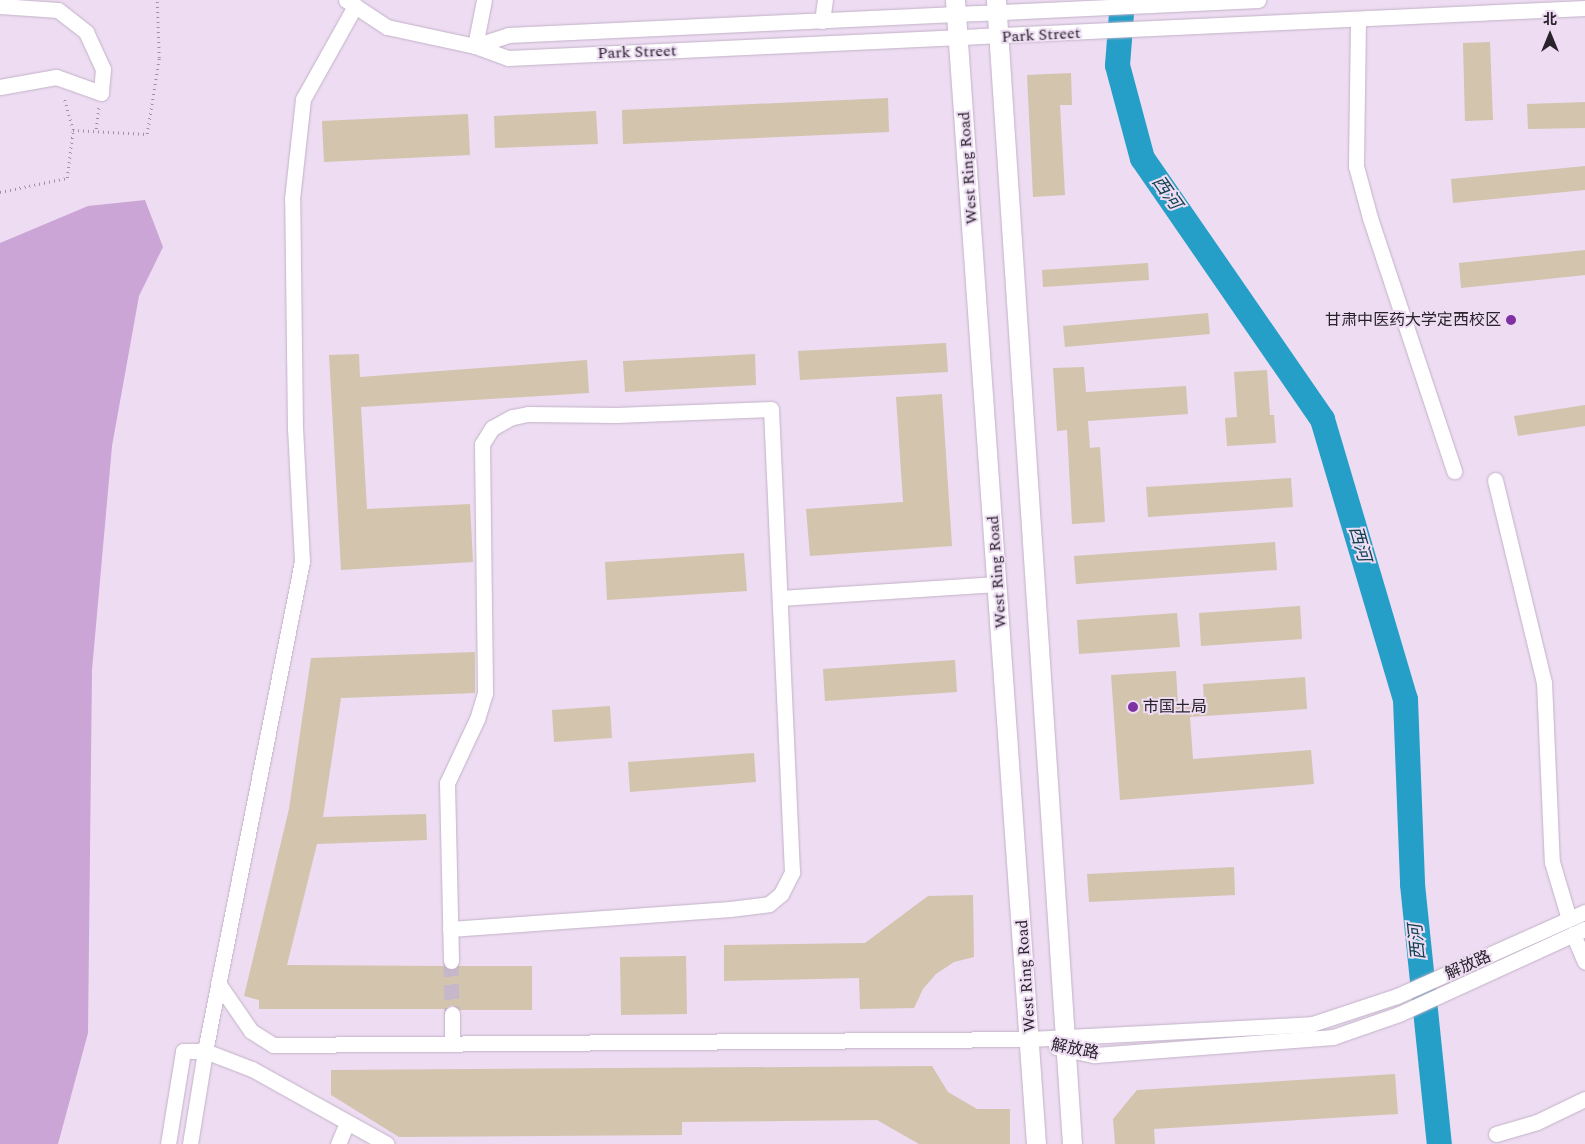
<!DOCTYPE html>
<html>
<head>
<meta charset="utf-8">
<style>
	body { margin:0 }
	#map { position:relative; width:1585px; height:1144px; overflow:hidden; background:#eddcf2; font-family:Spectral,"Noto Sans SC",serif }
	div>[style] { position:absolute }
	.green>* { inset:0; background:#caa5d5 }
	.river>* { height:25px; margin:-12.5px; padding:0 12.5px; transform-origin:12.5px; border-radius:12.5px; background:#259fc7 }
	.building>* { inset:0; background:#d2c4ad }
	.minor-tunnel>* { height:15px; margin-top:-7.5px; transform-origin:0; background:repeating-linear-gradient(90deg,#c6b7ca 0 15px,transparent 0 23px) }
	.path>* { height:2.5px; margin-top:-1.25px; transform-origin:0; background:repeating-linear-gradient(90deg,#9e92a2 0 1px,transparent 0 5px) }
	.roads { filter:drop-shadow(0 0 1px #c2b2c7) drop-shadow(0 0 1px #c2b2c7) }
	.minor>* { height:15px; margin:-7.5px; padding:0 7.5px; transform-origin:7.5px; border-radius:7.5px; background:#fff }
	.major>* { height:19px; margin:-9.5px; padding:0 9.5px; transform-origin:9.5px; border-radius:9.5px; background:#fff }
	.dots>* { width:14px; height:14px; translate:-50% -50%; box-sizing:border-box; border:2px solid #eddcf2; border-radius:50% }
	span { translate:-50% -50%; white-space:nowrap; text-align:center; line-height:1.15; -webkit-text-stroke:4px #eddcf2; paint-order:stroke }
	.street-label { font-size:16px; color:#29232b }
	.poi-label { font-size:16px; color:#29232b }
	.right { translate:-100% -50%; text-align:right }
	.left { translate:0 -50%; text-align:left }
	.water-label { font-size:18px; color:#114253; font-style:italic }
	.north { position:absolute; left:1525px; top:10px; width:50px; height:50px; -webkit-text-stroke:4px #eddcf2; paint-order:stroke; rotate:0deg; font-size:14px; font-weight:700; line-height:20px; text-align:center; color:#29232b }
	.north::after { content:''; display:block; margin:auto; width:18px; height:22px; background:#29232b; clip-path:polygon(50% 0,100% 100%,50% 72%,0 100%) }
</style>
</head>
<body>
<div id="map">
	<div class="green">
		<i style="clip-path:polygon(145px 200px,163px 247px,139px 296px,112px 446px,92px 670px,88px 1033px,58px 1144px,0 1144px,0 243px,88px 206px)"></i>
	</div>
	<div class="river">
		<i style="left:1122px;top:0;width:65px;rotate:94.4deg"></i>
		<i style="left:1117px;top:65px;width:96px;rotate:75deg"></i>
		<i style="left:1142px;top:158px;width:317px;rotate:55.4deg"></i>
		<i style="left:1322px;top:419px;width:292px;rotate:73.5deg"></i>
		<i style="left:1405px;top:699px;width:185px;rotate:87.8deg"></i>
		<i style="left:1412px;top:884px;width:261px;rotate:84.1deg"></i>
	</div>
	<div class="building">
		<i style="clip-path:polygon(1490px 42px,1493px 120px,1465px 121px,1463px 43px)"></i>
		<i style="clip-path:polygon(1071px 73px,1072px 105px,1060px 105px,1065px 195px,1033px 197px,1027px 75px)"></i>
		<i style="clip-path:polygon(888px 98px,889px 132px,623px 144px,622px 110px)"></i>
		<i style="clip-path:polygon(1585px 102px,1585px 128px,1528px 129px,1527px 104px)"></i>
		<i style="clip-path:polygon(596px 111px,598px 144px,495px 148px,494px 116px)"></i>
		<i style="clip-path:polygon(468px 114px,470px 155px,324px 162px,322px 121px)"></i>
		<i style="clip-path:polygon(1585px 166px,1585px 190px,1453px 203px,1451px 179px)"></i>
		<i style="clip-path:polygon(1585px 250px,1585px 275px,1461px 288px,1459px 263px)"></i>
		<i style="clip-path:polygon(1148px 263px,1149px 280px,1043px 287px,1042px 270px)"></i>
		<i style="clip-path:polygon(1208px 313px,1210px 334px,1065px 347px,1063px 326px)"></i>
		<i style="clip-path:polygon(946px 343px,948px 372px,800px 380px,798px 351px)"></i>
		<i style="clip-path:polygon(359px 354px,360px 377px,587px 360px,589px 393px,361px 407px,367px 509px,470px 504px,473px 562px,341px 570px,329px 355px)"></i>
		<i style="clip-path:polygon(755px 354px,756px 385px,625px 392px,623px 361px)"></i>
		<i style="clip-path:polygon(1084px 367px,1086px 392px,1186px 386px,1188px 414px,1088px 421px,1090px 448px,1100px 447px,1105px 522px,1072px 524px,1067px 430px,1057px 431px,1053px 368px)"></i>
		<i style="clip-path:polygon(1267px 370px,1270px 415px,1274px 415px,1276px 443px,1227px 446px,1225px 418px,1237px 417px,1234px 372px)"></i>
		<i style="clip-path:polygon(942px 394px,952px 546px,810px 556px,806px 509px,903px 502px,896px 397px)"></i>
		<i style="clip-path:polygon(1585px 405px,1585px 426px,1518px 436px,1514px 416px)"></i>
		<i style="clip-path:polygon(1291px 478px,1293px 507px,1148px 517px,1146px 487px)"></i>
		<i style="clip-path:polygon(1275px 542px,1277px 570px,1076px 584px,1074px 556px)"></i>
		<i style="clip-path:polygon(744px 553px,747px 591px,607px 600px,605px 562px)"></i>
		<i style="clip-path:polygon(1300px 606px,1302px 639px,1201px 646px,1199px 613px)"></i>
		<i style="clip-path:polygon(1177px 613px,1180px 647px,1079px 654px,1077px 620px)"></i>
		<i style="clip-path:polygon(475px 652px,475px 693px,341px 698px,323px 817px,426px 814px,427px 840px,317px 844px,287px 965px,443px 966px,451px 970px,459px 966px,532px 966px,532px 1010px,460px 1010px,452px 1005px,444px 1009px,259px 1009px,259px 1000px,244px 996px,289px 809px,311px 658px)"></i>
		<i style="clip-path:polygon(955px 660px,957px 692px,825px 701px,823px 669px)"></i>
		<i style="clip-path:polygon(1176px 671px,1178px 704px,1204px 702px,1203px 684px,1305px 677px,1307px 709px,1190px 717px,1193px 759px,1311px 750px,1314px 784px,1120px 800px,1111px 675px)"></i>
		<i style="clip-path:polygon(610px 706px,612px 738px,554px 742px,552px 710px)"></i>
		<i style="clip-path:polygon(754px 753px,756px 782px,630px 792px,628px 762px)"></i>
		<i style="clip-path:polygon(1234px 867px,1235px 895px,1089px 902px,1087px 874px)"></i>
		<i style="clip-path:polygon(973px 895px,974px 957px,954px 962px,936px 974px,923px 989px,914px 1008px,860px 1009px,859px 978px,724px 981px,724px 945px,865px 943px,928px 896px)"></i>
		<i style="clip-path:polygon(686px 956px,687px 1014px,621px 1015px,620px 957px)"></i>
		<i style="clip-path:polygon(932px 1066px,948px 1092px,977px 1109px,1010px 1109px,1010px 1144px,919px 1144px,877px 1120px,682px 1122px,682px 1135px,399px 1137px,331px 1095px,331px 1070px)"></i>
		<i style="clip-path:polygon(1395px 1074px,1398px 1114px,1154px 1129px,1155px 1144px,1115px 1144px,1113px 1119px,1137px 1090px)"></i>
	</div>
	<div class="minor-tunnel">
		<i style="left:451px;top:961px;width:53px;rotate:88.9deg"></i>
	</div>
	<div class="path">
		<i style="left:96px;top:129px;width:23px;rotate:-83deg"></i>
		<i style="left:73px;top:130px;width:74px;rotate:3.1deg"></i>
		<i style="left:147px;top:134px;width:77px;rotate:-81deg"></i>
		<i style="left:159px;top:58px;width:58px;rotate:-92deg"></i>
		<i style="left:0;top:192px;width:68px;rotate:-11.8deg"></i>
		<i style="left:67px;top:178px;width:48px;rotate:-82.9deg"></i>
		<i style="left:73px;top:130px;width:33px;rotate:-106deg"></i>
	</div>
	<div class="roads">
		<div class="minor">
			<i style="left:346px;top:0;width:49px;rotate:33.4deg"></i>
			<i style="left:387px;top:27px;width:90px;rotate:12.2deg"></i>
			<i style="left:475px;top:46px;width:35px;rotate:20deg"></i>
			<i style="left:508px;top:58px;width:1078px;rotate:-2.66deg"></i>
			<i style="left:0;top:6px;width:58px;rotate:3.9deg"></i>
			<i style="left:58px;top:10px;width:36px;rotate:38deg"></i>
			<i style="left:86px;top:32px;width:41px;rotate:65.3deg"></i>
			<i style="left:103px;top:69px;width:24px;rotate:95deg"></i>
			<i style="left:101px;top:93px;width:48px;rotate:-160.4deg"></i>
			<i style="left:56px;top:77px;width:57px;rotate:169.9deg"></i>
			<i style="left:1358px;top:20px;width:146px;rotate:90.8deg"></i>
			<i style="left:1356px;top:166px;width:54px;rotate:74.9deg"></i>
			<i style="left:1370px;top:218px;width:267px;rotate:71.6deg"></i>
			<i style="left:822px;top:21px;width:21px;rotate:-82deg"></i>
			<i style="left:475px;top:46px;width:35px;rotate:-18deg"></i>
			<i style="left:508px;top:35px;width:751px;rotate:-2.67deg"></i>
			<i style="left:475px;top:46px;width:47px;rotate:-78.9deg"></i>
			<i style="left:1495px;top:480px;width:208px;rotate:76.4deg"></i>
			<i style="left:1544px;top:682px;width:180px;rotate:87.5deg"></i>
			<i style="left:1552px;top:862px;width:59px;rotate:73.4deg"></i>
			<i style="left:780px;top:598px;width:218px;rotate:-3.7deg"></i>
			<i style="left:450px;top:929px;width:281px;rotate:-4.1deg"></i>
			<i style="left:730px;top:909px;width:39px;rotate:-7deg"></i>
			<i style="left:769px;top:904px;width:16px;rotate:-40deg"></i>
			<i style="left:781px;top:894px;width:25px;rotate:-63deg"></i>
			<i style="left:792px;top:872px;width:463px;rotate:-92.6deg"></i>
			<i style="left:771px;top:409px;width:155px;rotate:177.8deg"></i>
			<i style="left:616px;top:415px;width:88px;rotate:-179.3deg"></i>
			<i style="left:528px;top:414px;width:16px;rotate:169deg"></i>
			<i style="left:512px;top:417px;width:23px;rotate:151deg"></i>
			<i style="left:492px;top:428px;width:19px;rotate:122deg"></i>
			<i style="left:482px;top:444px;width:249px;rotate:89.3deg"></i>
			<i style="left:485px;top:693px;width:27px;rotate:107deg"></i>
			<i style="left:477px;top:719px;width:71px;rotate:115.1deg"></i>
			<i style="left:447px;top:783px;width:178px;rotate:88.7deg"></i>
			<i style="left:1573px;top:934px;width:30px;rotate:67deg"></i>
			<i style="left:218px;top:983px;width:58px;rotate:55.5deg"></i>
			<i style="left:251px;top:1031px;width:26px;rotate:32deg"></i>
			<i style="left:273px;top:1045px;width:757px;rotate:-0.45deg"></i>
			<i style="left:1030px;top:1039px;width:282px;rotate:-3deg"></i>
			<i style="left:1312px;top:1024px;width:89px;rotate:-18.2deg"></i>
			<i style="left:1397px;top:996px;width:206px;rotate:-24.1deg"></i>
			<i style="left:452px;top:1014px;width:29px;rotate:90deg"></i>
			<i style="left:1056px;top:1047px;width:40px;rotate:12deg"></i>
			<i style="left:1095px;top:1055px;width:239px;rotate:-4.3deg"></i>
			<i style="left:1333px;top:1037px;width:70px;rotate:-19.2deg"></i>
			<i style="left:1399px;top:1014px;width:205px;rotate:-24.6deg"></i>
			<i style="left:1496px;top:1134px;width:43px;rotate:-16.3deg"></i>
			<i style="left:1537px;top:1122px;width:53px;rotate:-25.6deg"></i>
			<i style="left:168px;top:1144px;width:94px;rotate:-80.8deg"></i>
			<i style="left:183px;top:1051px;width:22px"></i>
			<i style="left:205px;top:1051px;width:50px;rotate:21deg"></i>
			<i style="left:252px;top:1069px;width:154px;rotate:29.1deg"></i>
			<i style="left:190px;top:1144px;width:94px;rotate:-80.8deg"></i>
			<i style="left:205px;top:1051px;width:500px;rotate:-78.8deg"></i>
			<i style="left:302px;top:561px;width:132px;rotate:-93deg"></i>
			<i style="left:295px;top:429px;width:230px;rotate:-90.7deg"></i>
			<i style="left:292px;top:199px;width:101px;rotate:-83.7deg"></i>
			<i style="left:303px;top:99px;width:107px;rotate:-60.8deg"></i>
			<i style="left:338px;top:1144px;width:23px;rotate:-67deg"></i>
		</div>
		<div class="major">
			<i style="left:955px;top:0;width:1147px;rotate:85.95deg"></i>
			<i style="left:996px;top:0;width:1147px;rotate:86.2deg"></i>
		</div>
	</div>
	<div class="dots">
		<i style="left:1511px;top:320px;background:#7e31a2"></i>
		<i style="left:1133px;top:707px;background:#7e31a2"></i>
	</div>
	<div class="street-label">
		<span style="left:1041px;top:35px;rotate:-3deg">Park Street</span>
		<span style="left:637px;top:52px;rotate:-2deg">Park Street</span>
		<span style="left:968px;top:168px;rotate:-94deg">West Ring Road</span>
		<span style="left:997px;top:572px;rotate:-94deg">West Ring Road</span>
		<span style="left:1468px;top:965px;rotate:-24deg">解放路</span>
		<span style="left:1026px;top:976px;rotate:-94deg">West Ring Road</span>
		<span style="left:1075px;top:1049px;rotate:11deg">解放路</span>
	</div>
	<div class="poi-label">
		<span class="right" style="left:1501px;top:320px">甘肃中医药大学定西校区</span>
		<span class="left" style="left:1143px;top:707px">市国土局</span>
	</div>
	<div class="water-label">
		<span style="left:1166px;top:193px;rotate:55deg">西河</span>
		<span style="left:1359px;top:544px;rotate:74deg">西河</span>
		<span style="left:1418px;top:942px;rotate:-96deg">西河</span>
	</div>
	<div class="north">北</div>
</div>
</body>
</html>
